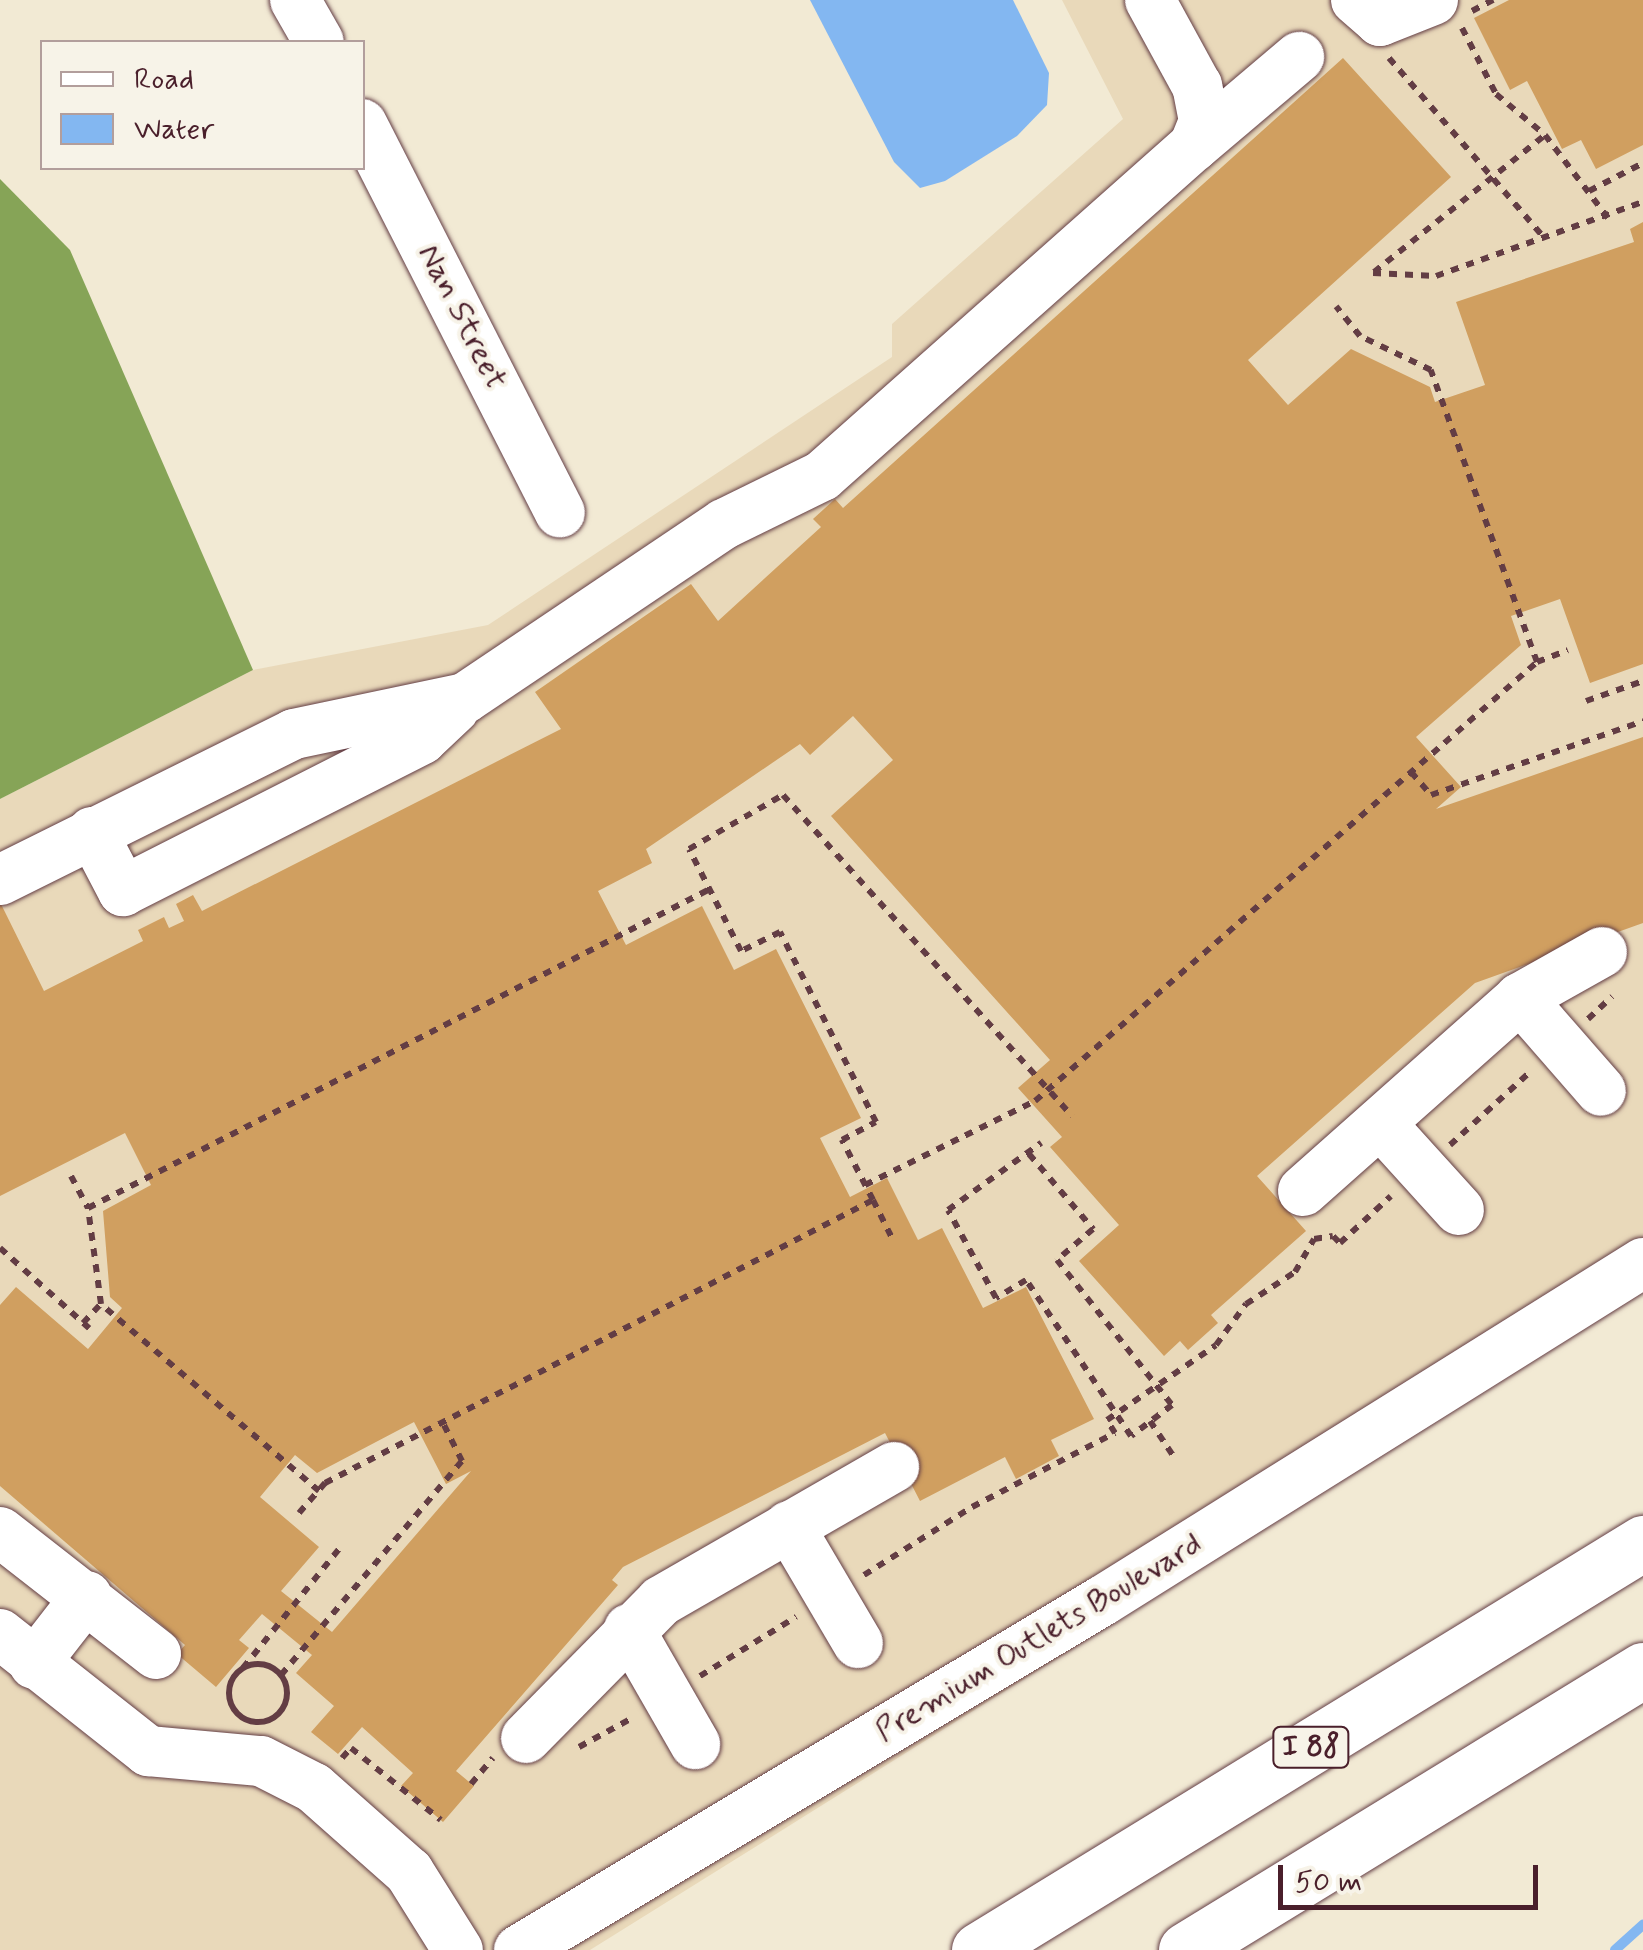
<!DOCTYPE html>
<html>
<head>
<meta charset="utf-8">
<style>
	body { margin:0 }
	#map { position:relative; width:1643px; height:1950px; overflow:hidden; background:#f2ead4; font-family:Mynerve,sans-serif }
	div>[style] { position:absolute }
	.built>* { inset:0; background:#e9d9ba }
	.forest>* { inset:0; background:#86a457 }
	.water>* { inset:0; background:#83b7f1 }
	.stream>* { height:10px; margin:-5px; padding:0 5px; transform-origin:5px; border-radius:5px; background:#83b7f1 }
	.building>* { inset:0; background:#d09f60 }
	.path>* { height:6px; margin-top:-3px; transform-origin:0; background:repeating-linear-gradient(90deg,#633d44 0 8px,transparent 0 16px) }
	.path>.ring { margin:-3px; padding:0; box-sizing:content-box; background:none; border:6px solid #633d44; border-radius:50% }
	.roads { filter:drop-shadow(0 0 2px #633d44) drop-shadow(0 0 2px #633d44) }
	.minor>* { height:50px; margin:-25px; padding:0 25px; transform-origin:25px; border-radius:25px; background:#fff }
	.highway>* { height:55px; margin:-27.5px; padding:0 27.5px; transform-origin:27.5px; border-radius:27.5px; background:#fff }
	span { translate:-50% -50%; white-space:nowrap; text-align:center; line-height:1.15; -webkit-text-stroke:8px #f7f3e8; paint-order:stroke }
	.shield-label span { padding:2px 8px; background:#f7f3e8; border:2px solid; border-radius:8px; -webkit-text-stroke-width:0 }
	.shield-label { font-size:30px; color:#4a1f2b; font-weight:700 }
	.street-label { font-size:32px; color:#4a1f2b }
	.legend { position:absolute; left:40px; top:40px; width:325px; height:130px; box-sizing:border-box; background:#f7f3e8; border:2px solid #b29e9c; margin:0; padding:12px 18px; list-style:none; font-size:30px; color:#4a1f2b }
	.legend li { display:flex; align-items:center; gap:20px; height:50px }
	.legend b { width:50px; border:2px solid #b29e9c }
	.scale { position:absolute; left:1278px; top:1865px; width:260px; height:45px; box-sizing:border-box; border:5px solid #4a1f2b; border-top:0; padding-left:12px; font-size:30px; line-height:35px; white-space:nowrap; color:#4a1f2b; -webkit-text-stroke:8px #f7f3e8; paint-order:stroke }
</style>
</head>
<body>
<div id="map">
	<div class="built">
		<i style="clip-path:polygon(1062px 0,1643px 0,1643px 1293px,590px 1950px,0 1950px,0 799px,253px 670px,488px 625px,892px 357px,892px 324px,1123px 119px)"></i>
	</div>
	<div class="forest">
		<i style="clip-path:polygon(0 179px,70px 250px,253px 670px,0 799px)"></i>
	</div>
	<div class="water">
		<i style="clip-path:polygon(810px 0,1013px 0,1049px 73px,1047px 105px,1017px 136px,945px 181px,920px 188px,894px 162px)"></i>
	</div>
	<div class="stream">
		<i style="left:1615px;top:1950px;width:38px;rotate:-42deg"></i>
	</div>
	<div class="building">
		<i style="clip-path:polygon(1509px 0,1643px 0,1643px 145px,1596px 169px,1581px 140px,1562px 149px,1527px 81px,1510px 90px,1474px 18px)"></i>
		<i style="clip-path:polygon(evenodd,1343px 58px,1451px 177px,1248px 360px,1288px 405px,1351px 349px,1430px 387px,1435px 402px,1485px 385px,1456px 302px,1634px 242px,1630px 229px,1643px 222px,1643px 664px,1590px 683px,1560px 599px,1511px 616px,1521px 645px,1416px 737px,1461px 787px,1436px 809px,1643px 737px,1643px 923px,1475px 983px,1257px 1176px,1306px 1231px,1211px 1315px,1218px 1323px,1188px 1350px,1180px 1341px,1164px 1356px,1079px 1261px,1119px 1225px,1050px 1147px,1062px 1137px,1018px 1088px,1050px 1060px,831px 816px,893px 760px,853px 716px,810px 755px,800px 744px,646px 849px,652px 863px,598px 891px,626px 945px,702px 906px,734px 970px,776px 949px,861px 1118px,820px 1138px,850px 1197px,887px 1178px,918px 1240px,942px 1228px,983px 1308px,1026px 1287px,1094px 1419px,1051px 1440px,1059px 1456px,1016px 1479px,1005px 1457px,920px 1501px,885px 1433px,623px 1567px,612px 1580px,618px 1585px,456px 1771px,474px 1786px,443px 1822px,401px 1786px,413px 1773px,362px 1727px,338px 1754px,311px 1732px,334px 1706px,296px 1673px,312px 1655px,262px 1614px,239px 1640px,249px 1648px,216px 1687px,177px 1654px,185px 1645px,0 1486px,0 1305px,16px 1287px,88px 1349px,122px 1308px,110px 1297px,103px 1211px,151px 1185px,125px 1133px,0 1196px,0 902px,44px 991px,143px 941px,138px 930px,164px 917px,169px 928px,184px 921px,176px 904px,193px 895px,202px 911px,561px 729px,535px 692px,691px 584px,718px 621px,821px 527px,813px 519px,835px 499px,843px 508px,1343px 58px,414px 1422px,446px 1484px,471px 1471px,332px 1632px,281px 1591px,319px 1547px,260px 1497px,295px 1455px,317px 1473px,414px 1422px)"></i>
	</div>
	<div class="path">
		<i style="left:1472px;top:11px;width:24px;rotate:-28deg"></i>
		<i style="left:1462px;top:28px;width:74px;rotate:62.7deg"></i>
		<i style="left:1496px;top:94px;width:64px;rotate:39.9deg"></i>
		<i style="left:1545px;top:135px;width:104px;rotate:52.8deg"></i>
		<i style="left:1389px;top:58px;width:239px;rotate:49.2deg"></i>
		<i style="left:1589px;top:191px;width:61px;rotate:-27.4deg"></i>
		<i style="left:1374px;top:272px;width:219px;rotate:-38.7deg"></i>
		<i style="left:1373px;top:273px;width:63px;rotate:2.7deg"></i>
		<i style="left:1436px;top:276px;width:220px;rotate:-19.7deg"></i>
		<i style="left:1537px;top:662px;width:33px;rotate:-21deg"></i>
		<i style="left:1586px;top:701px;width:60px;rotate:-19.3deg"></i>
		<i style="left:1411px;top:772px;width:30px;rotate:49deg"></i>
		<i style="left:1431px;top:795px;width:225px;rotate:-19.2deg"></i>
		<i style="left:1588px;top:1019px;width:33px;rotate:-43deg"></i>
		<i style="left:1450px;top:1145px;width:108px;rotate:-42.4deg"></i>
		<i style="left:1029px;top:1154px;width:99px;rotate:49.5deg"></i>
		<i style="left:1093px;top:1229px;width:48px;rotate:139.3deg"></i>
		<i style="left:1057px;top:1260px;width:185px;rotate:51.6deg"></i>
		<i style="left:1172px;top:1405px;width:51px;rotate:142.9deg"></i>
		<i style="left:1131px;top:1436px;width:188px;rotate:-123.9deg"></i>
		<i style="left:1026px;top:1280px;width:35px;rotate:149deg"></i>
		<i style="left:996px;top:1298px;width:100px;rotate:-118.6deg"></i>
		<i style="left:948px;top:1210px;width:115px;rotate:-35.8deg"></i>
		<i style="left:71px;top:1176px;width:36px;rotate:62deg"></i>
		<i style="left:865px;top:1185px;width:190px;rotate:-26.3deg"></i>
		<i style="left:1035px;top:1101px;width:667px;rotate:-41.17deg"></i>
		<i style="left:1537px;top:662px;width:311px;rotate:-110deg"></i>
		<i style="left:1431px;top:370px;width:79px;rotate:-154.4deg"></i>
		<i style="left:1360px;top:336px;width:38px;rotate:-129deg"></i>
		<i style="left:873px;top:1200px;width:42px;rotate:63.4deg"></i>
		<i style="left:0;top:1248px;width:120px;rotate:42deg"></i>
		<i style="left:83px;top:1323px;width:26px;rotate:-47deg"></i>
		<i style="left:1150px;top:1421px;width:47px;rotate:56.3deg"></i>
		<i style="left:319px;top:1491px;width:287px;rotate:-139.4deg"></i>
		<i style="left:101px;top:1304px;width:97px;rotate:-97.7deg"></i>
		<i style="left:88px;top:1208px;width:699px;rotate:-27.15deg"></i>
		<i style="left:299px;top:1513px;width:40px;rotate:-49deg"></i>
		<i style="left:325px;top:1483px;width:617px;rotate:-27.31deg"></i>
		<i style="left:873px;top:1200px;width:68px;rotate:-117.3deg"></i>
		<i style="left:842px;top:1140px;width:38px;rotate:-28deg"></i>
		<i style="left:876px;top:1122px;width:213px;rotate:-116.8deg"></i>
		<i style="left:780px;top:932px;width:43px;rotate:154deg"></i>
		<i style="left:741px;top:951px;width:114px;rotate:-117deg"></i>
		<i style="left:689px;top:849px;width:108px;rotate:-29.9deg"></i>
		<i style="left:783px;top:795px;width:432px;rotate:48deg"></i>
		<i style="left:864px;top:1575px;width:128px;rotate:-32.2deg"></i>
		<i style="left:972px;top:1507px;width:161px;rotate:-27.4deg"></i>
		<i style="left:1115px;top:1433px;width:15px;rotate:-122deg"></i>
		<i style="left:1107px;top:1420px;width:132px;rotate:-34.5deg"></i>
		<i style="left:1216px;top:1345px;width:51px;rotate:-53.8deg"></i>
		<i style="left:1246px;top:1304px;width:59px;rotate:-33.1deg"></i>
		<i style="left:1295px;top:1272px;width:38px;rotate:-60deg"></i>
		<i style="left:1314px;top:1239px;width:19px;rotate:-9deg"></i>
		<i style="left:1333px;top:1236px;width:10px;rotate:45deg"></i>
		<i style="left:1340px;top:1243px;width:69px;rotate:-42.7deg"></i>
		<i class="ring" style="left:229px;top:1664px;width:52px;height:52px"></i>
		<i style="left:243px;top:1668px;width:153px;rotate:-51.1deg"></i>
		<i style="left:281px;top:1675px;width:280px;rotate:-49.8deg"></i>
		<i style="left:462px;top:1461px;width:42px;rotate:-116.6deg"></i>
		<i style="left:700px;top:1676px;width:113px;rotate:-31.6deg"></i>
		<i style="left:579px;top:1747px;width:63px;rotate:-28.6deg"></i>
		<i style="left:342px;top:1758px;width:13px;rotate:-48deg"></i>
		<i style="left:351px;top:1748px;width:115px;rotate:38.7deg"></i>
		<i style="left:471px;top:1784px;width:34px;rotate:-50deg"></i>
	</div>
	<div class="roads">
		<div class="minor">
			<i style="left:295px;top:0;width:48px;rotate:60.3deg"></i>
			<i style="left:1356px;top:0;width:32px;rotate:41deg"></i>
			<i style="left:1380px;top:21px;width:57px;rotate:-21.6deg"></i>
			<i style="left:362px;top:124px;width:436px;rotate:63deg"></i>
			<i style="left:1194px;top:146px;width:138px;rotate:-40.3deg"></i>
			<i style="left:92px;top:832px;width:67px;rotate:62.3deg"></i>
			<i style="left:123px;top:891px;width:335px;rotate:-26.9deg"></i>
			<i style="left:422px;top:739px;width:44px;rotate:-43.2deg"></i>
			<i style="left:0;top:880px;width:328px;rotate:-26.4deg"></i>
			<i style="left:294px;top:734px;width:175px;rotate:-11.9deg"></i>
			<i style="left:465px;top:698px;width:312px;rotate:-33.9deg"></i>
			<i style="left:724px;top:524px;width:109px;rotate:-26.1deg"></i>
			<i style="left:822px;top:476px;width:497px;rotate:-41.6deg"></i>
			<i style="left:1194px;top:146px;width:27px;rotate:-68deg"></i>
			<i style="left:1204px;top:121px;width:36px;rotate:-101deg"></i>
			<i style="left:1197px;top:86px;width:98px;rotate:-118.7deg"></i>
			<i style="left:1520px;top:998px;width:123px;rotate:48.9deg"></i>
			<i style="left:1381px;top:1124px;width:116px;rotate:47.8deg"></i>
			<i style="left:1303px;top:1191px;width:290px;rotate:-41.6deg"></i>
			<i style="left:1520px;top:998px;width:94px;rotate:-29.3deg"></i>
			<i style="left:789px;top:1526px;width:136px;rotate:59.5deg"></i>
			<i style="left:0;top:1532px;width:198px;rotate:38deg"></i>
			<i style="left:629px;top:1629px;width:133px;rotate:60.1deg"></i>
			<i style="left:0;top:1634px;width:189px;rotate:38.3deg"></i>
			<i style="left:148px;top:1751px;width:113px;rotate:5.1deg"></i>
			<i style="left:261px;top:1761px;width:59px;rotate:27deg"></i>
			<i style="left:314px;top:1788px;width:127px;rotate:41.5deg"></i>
			<i style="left:409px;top:1872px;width:92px;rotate:57.9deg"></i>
			<i style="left:34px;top:1664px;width:86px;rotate:-52.1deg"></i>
			<i style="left:526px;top:1738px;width:192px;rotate:-45.4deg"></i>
			<i style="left:661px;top:1601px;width:269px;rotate:-29.9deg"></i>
			<i style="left:519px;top:1950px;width:679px;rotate:-30.91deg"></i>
			<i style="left:1102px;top:1601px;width:638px;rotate:-32deg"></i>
		</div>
		<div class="highway">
			<i style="left:979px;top:1950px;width:779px;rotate:-31.51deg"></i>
			<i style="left:1186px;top:1950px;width:536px;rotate:-31.5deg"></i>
		</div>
	</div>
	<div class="shield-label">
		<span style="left:1311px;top:1747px">I 88</span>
	</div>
	<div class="street-label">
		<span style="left:462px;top:317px;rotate:63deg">Nan Street</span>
		<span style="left:1039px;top:1638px;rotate:-31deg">Premium Outlets Boulevard</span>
	</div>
	<ul class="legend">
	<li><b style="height:12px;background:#fff"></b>Road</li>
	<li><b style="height:28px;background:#83b7f1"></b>Water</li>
	</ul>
	<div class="scale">50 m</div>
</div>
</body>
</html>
